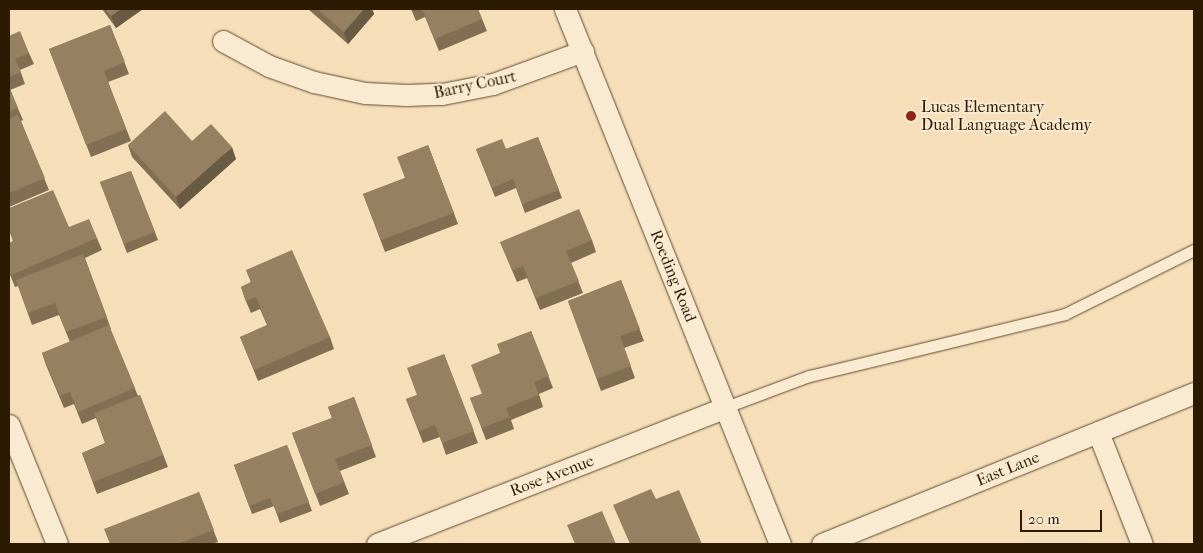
<!DOCTYPE html>
<html>
<head>
<meta charset="utf-8">
<style>
	body { margin:0 }
	#map { position:relative; width:1203px; height:553px; overflow:hidden; background:#f6deb8; font-family:"IM FELL French Canon",serif }
	div>[style] { position:absolute }
	.roads { filter:drop-shadow(0 0 1px #5f4b30) drop-shadow(0 0 1px #5f4b30) }
	.service>* { height:11px; margin:-5.5px; padding:0 5.5px; transform-origin:5.5px; border-radius:5.5px; background:#f9ead1 }
	.minor>* { height:21px; margin:-10.5px; padding:0 10.5px; transform-origin:10.5px; border-radius:10.5px; background:#f9ead1 }
	.wall>* { inset:0; background:#816e53 }
	.shaded-wall>* { inset:0; background:#695a44 }
	.building>* { inset:0; background:#968061 }
	.dots>* { width:14px; height:14px; translate:-50% -50%; box-sizing:border-box; border:2px solid #f9ead1; border-radius:50% }
	span { translate:-50% -50%; white-space:nowrap; text-align:center; line-height:1.15; -webkit-text-stroke:4px #f9ead1; paint-order:stroke }
	.street-label { font-size:16px; color:#2d1a03 }
	.poi-label { font-size:16px; color:#2d1a03 }
	.left { translate:0 -50%; text-align:left }
	.frame { position:absolute; inset:0; border:10px solid #2d1a03; pointer-events:none }
	.scale { position:absolute; left:1020px; top:510px; width:82px; height:22px; box-sizing:border-box; border:2px solid #2d1a03; border-top:0; padding-left:6px; font-size:15px; line-height:18px; white-space:nowrap; color:#2d1a03; -webkit-text-stroke:4px #f9ead1; paint-order:stroke }
</style>
</head>
<body>
<div id="map">
	<div class="roads">
		<div class="service">
			<i style="left:726px;top:407px;width:89px;rotate:-20.5deg"></i>
			<i style="left:809px;top:376px;width:263px;rotate:-13.6deg"></i>
			<i style="left:1065px;top:314px;width:144px;rotate:-26.4deg"></i>
		</div>
		<div class="minor">
			<i style="left:565px;top:9px;width:577px;rotate:68.11deg"></i>
			<i style="left:223px;top:41px;width:52px;rotate:28.5deg"></i>
			<i style="left:269px;top:66px;width:48px;rotate:19.6deg"></i>
			<i style="left:314px;top:82px;width:52px;rotate:12.2deg"></i>
			<i style="left:365px;top:93px;width:41px;rotate:2.8deg"></i>
			<i style="left:406px;top:95px;width:36px;rotate:-2deg"></i>
			<i style="left:442px;top:94px;width:52px;rotate:-11.1deg"></i>
			<i style="left:493px;top:84px;width:96px;rotate:-20.1deg"></i>
			<i style="left:9px;top:425px;width:128px;rotate:68deg"></i>
			<i style="left:1098px;top:432px;width:120px;rotate:68.6deg"></i>
			<i style="left:377px;top:544px;width:375px;rotate:-21.4deg"></i>
			<i style="left:822px;top:544px;width:401px;rotate:-22.1deg"></i>
		</div>
	</div>
	<div class="wall">
		<i style="clip-path:polygon(102px 9px,143px 9px,116px 28px)"></i>
		<i style="clip-path:polygon(308px 9px,372px 9px,374px 14px,348px 44px)"></i>
		<i style="clip-path:polygon(411px 9px,478px 9px,487px 31px,439px 51px,425px 17px,416px 21px)"></i>
		<i style="clip-path:polygon(110px 25px,129px 74px,108px 82px,131px 141px,91px 157px,49px 49px)"></i>
		<i style="clip-path:polygon(9px 36px,29px 53px,34px 64px,20px 70px,25px 84px,10px 90px,23px 120px,21px 121px,49px 190px,9px 207px)"></i>
		<i style="clip-path:polygon(538px 137px,562px 198px,525px 213px,516px 188px,495px 197px,476px 149px,506px 149px)"></i>
		<i style="clip-path:polygon(192px 141px,236px 159px,180px 209px,132px 157px,128px 145px)"></i>
		<i style="clip-path:polygon(428px 145px,458px 224px,385px 252px,363px 194px,405px 178px)"></i>
		<i style="clip-path:polygon(131px 171px,158px 240px,127px 253px,100px 182px)"></i>
		<i style="clip-path:polygon(9px 208px,69px 227px,97px 238px,102px 250px,85px 258px,111px 329px,110px 329px,138px 396px,140px 395px,168px 467px,97px 494px,82px 453px,105px 443px,96px 418px,82px 424px,74px 404px,64px 408px,46px 365px,42px 353px,70px 342px,59px 315px,32px 325px,18px 286px,15px 287px,9px 272px,9px 243px,13px 241px,9px 230px)"></i>
		<i style="clip-path:polygon(592px 240px,596px 252px,571px 263px,583px 293px,540px 310px,527px 278px,517px 282px,500px 242px)"></i>
		<i style="clip-path:polygon(246px 270px,330px 337px,334px 349px,258px 381px,240px 337px,267px 325px,260px 309px,251px 313px,245px 299px,241px 287px,251px 282px)"></i>
		<i style="clip-path:polygon(621px 280px,644px 341px,624px 348px,635px 378px,601px 391px,568px 301px)"></i>
		<i style="clip-path:polygon(531px 331px,553px 388px,539px 394px,543px 407px,511px 420px,514px 429px,486px 440px,470px 398px,482px 394px,500px 353px)"></i>
		<i style="clip-path:polygon(444px 354px,478px 443px,446px 455px,440px 437px,423px 443px,406px 399px,417px 395px)"></i>
		<i style="clip-path:polygon(354px 397px,376px 457px,340px 471px,349px 494px,320px 506px,292px 433px,332px 418px,328px 407px)"></i>
		<i style="clip-path:polygon(287px 445px,312px 511px,280px 523px,274px 506px,252px 514px,234px 465px)"></i>
		<i style="clip-path:polygon(199px 492px,218px 542px,211px 544px,110px 544px)"></i>
	</div>
	<div class="shaded-wall">
		<i style="clip-path:polygon(121px 9px,143px 9px,116px 28px,111px 16px)"></i>
		<i style="clip-path:polygon(364px 9px,372px 9px,374px 14px,348px 44px,344px 32px)"></i>
		<i style="clip-path:polygon(232px 147px,236px 159px,180px 209px,176px 197px)"></i>
	</div>
	<div class="building">
		<i style="clip-path:polygon(106px 9px,121px 9px,111px 16px)"></i>
		<i style="clip-path:polygon(317px 9px,364px 9px,344px 32px)"></i>
		<i style="clip-path:polygon(422px 9px,478px 9px,482px 19px,435px 39px)"></i>
		<i style="clip-path:polygon(110px 25px,125px 62px,104px 71px,126px 129px,86px 145px,49px 49px)"></i>
		<i style="clip-path:polygon(20px 31px,29px 53px,15px 59px,21px 72px,9px 77px,9px 36px)"></i>
		<i style="clip-path:polygon(9px 86px,18px 108px,9px 112px)"></i>
		<i style="clip-path:polygon(165px 111px,192px 141px,211px 124px,232px 147px,176px 197px,128px 145px)"></i>
		<i style="clip-path:polygon(18px 115px,45px 178px,9px 193px,9px 119px)"></i>
		<i style="clip-path:polygon(538px 137px,559px 190px,522px 204px,513px 179px,492px 188px,476px 149px,502px 139px,506px 149px)"></i>
		<i style="clip-path:polygon(428px 145px,454px 213px,381px 240px,363px 194px,405px 178px,397px 157px)"></i>
		<i style="clip-path:polygon(131px 171px,155px 232px,124px 244px,100px 182px)"></i>
		<i style="clip-path:polygon(53px 190px,69px 227px,89px 219px,97px 238px,11px 275px,9px 270px,9px 243px,14px 241px,9px 229px,9px 208px)"></i>
		<i style="clip-path:polygon(579px 209px,592px 240px,566px 251px,579px 281px,536px 298px,523px 266px,512px 270px,500px 242px)"></i>
		<i style="clip-path:polygon(292px 250px,330px 337px,254px 370px,240px 337px,268px 325px,256px 297px,246px 301px,241px 287px,251px 282px,246px 270px)"></i>
		<i style="clip-path:polygon(83px 254px,107px 317px,66px 332px,55px 303px,28px 313px,16px 280px)"></i>
		<i style="clip-path:polygon(621px 280px,640px 329px,620px 336px,631px 366px,597px 379px,568px 301px)"></i>
		<i style="clip-path:polygon(109px 325px,135px 388px,78px 412px,70px 392px,60px 396px,42px 353px)"></i>
		<i style="clip-path:polygon(531px 331px,549px 376px,534px 382px,539px 395px,506px 408px,510px 417px,482px 428px,470px 398px,482px 394px,471px 365px,500px 353px,497px 344px)"></i>
		<i style="clip-path:polygon(444px 354px,474px 431px,442px 443px,435px 425px,419px 431px,406px 399px,417px 395px,407px 368px)"></i>
		<i style="clip-path:polygon(140px 395px,163px 455px,93px 482px,82px 453px,106px 443px,94px 413px)"></i>
		<i style="clip-path:polygon(354px 397px,372px 445px,335px 459px,344px 482px,315px 494px,292px 433px,332px 418px,328px 407px)"></i>
		<i style="clip-path:polygon(287px 445px,309px 502px,277px 514px,270px 498px,249px 506px,234px 465px)"></i>
		<i style="clip-path:polygon(651px 489px,656px 499px,679px 490px,702px 544px,630px 544px,613px 505px)"></i>
		<i style="clip-path:polygon(199px 492px,214px 530px,177px 544px,110px 544px,104px 529px)"></i>
		<i style="clip-path:polygon(602px 511px,616px 544px,575px 544px,567px 525px)"></i>
	</div>
	<div class="dots">
		<i style="left:911px;top:116px;background:#8f2418"></i>
	</div>
	<div class="street-label">
		<span style="left:475px;top:85px;rotate:-12deg">Barry Court</span>
		<span style="left:673px;top:276px;rotate:68deg">Roeding Road</span>
		<span style="left:1008px;top:469px;rotate:-22deg">East Lane</span>
		<span style="left:552px;top:476px;rotate:-21deg">Rose Avenue</span>
	</div>
	<div class="poi-label">
		<span class="left" style="left:921px;top:116px">Lucas Elementary<br>Dual Language Academy</span>
	</div>
	<div class="frame"></div>
	<div class="scale">20 m</div>
</div>
</body>
</html>
